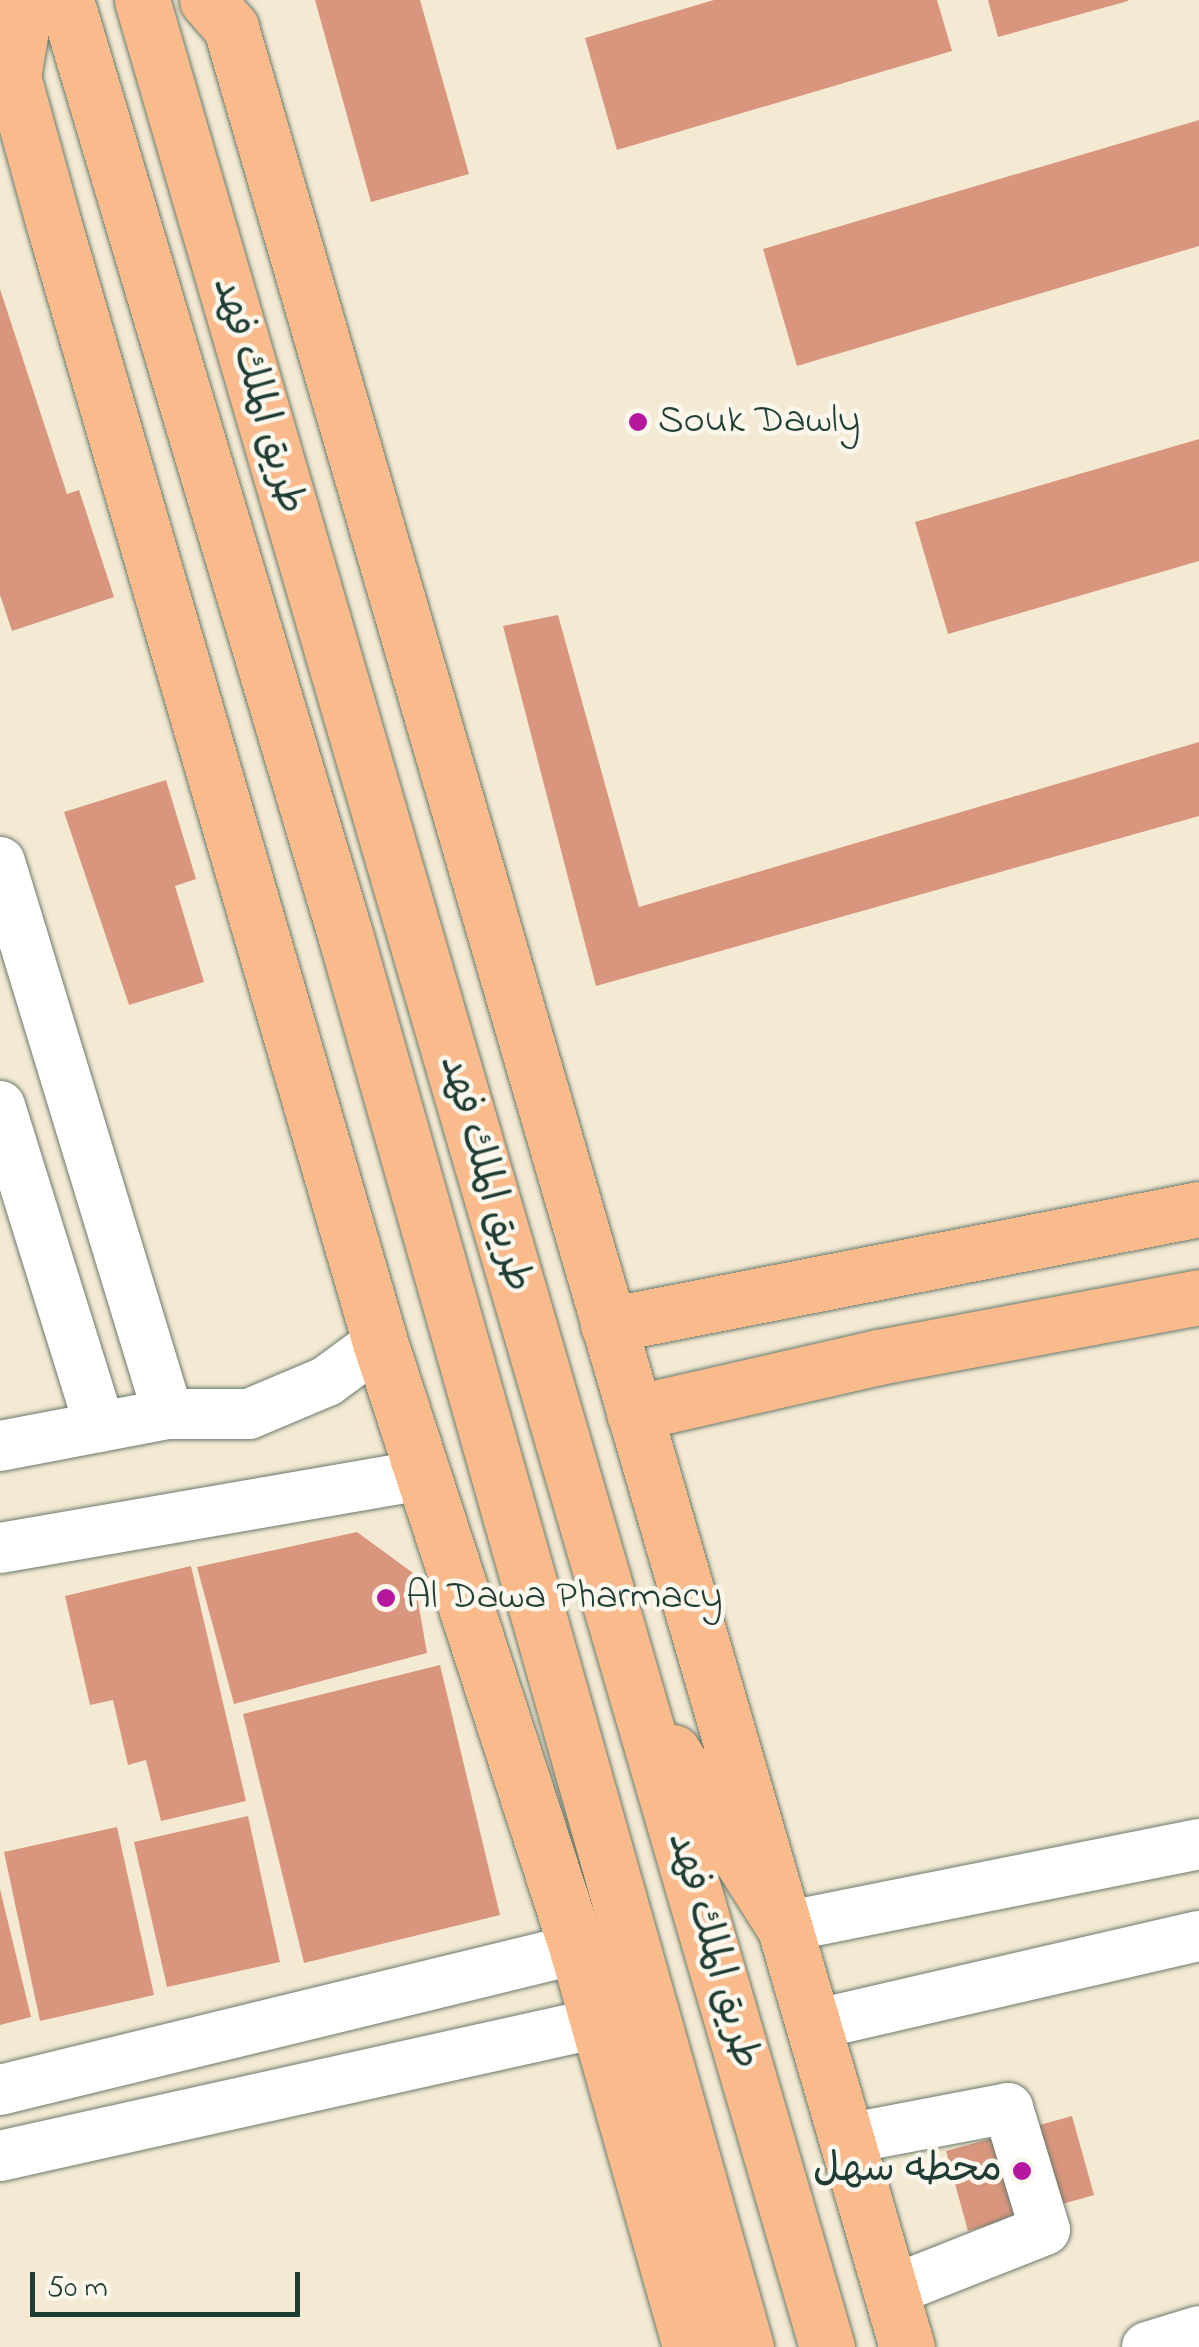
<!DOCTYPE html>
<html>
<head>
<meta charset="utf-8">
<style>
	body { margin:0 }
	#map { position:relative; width:1199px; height:2347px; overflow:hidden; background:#f4ead3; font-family:"Indie Flower","Playpen Sans Arabic",sans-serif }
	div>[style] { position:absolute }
	.building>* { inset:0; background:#d9967e }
	.roads { filter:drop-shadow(0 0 2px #6a7a6c) drop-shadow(0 0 2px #6a7a6c) }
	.minor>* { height:50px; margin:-25px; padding:0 25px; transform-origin:25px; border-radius:25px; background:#fff }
	.major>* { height:55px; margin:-27.5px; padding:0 27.5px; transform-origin:27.5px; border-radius:27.5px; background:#fabb8c }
	.highway>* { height:55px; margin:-27.5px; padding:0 27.5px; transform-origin:27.5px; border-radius:27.5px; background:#fabb8c }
	.dots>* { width:28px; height:28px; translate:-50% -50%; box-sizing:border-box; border:5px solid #fbf7ec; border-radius:50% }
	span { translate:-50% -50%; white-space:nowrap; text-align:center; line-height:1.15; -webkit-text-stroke:9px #fbf7ec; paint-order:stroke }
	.street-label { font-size:40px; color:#1f3d34 }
	.poi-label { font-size:40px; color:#1f3d34 }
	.left { translate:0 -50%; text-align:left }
	.right { translate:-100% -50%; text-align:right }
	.scale { position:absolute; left:30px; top:2272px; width:270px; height:45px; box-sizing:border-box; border:5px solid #1f3d34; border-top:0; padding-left:12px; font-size:30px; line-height:35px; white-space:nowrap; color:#1f3d34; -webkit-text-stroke:8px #fbf7ec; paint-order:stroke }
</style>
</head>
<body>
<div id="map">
	<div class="building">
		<i style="clip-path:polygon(315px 0,420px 0,469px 174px,371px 202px)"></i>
		<i style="clip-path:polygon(714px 0,937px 0,952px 51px,617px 150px,585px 38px)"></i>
		<i style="clip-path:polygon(988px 0,1128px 0,1128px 1px,998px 37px)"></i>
		<i style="clip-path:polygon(1199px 120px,1199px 246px,797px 366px,763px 249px)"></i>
		<i style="clip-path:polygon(0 289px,67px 494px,79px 490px,114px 597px,12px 631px,0 595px)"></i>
		<i style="clip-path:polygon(1199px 439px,1199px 561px,948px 634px,915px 522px)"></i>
		<i style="clip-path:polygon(558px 615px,639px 907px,1199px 742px,1199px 816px,596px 986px,503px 626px)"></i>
		<i style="clip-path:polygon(166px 780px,196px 879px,175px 886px,204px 982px,129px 1005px,64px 812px)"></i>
		<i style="clip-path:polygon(357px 1532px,413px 1573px,427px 1653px,234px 1704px,197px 1567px)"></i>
		<i style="clip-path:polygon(191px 1566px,246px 1801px,161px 1821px,146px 1760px,128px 1765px,113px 1700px,90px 1705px,65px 1596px)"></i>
		<i style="clip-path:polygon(440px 1665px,500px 1915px,304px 1963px,243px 1714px)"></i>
		<i style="clip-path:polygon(248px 1816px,280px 1962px,167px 1987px,134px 1842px)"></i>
		<i style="clip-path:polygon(117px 1827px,154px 1995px,40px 2021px,4px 1852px)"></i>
		<i style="clip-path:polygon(0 1889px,31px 2017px,0 2025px)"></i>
		<i style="clip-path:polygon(1072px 2116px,1094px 2195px,968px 2231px,946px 2151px)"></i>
	</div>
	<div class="roads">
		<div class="minor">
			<i style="left:0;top:862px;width:577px;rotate:73.07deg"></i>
			<i style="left:0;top:1106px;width:336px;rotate:72.7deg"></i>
			<i style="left:0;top:1446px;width:171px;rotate:-10.8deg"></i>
			<i style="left:168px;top:1414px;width:81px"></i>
			<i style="left:249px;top:1414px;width:85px;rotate:-22.9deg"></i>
			<i style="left:327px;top:1381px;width:66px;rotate:-36.3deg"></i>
			<i style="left:0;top:1548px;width:429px;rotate:-9.8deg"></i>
			<i style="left:784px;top:1927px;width:423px;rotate:-11.3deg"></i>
			<i style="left:813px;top:2025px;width:396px;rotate:-13deg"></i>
			<i style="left:0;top:2090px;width:594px;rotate:-13.73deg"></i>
			<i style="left:846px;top:2139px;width:165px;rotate:-10.8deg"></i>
			<i style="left:1008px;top:2108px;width:127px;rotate:73.1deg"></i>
			<i style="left:1045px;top:2230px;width:166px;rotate:158.4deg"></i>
			<i style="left:0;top:2156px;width:613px;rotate:-12.54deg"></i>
			<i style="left:1147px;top:2347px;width:54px;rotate:-17.1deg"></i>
		</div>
		<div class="major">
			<i style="left:26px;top:0;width:78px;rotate:99.6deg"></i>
			<i style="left:13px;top:77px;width:146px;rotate:74.5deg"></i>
			<i style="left:52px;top:218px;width:1171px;rotate:73.73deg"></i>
			<i style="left:380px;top:1342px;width:638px;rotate:72.02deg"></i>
			<i style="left:577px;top:1949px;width:414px;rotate:74.1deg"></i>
			<i style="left:207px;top:0;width:37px;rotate:49deg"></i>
			<i style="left:231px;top:28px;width:2416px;rotate:73.75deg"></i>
			<i style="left:608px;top:1325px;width:602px;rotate:-11.1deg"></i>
			<i style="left:634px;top:1413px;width:251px;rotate:-12.9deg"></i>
			<i style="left:879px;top:1357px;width:326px;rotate:-10.6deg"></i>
		</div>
		<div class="highway">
			<i style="left:66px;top:0;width:982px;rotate:73.37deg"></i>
			<i style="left:347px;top:941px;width:1462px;rotate:74.16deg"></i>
			<i style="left:142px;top:0;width:2445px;rotate:73.73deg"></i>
			<i style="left:673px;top:1752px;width:207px;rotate:57.6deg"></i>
		</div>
	</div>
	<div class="dots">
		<i style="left:638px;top:422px;background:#b5179e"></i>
		<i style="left:386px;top:1598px;background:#b5179e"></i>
		<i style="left:1022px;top:2171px;background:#b5179e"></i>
	</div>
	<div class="street-label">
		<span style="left:257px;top:396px;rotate:74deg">طريق الملك فهد</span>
		<span style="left:484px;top:1174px;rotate:74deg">طريق الملك فهد</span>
		<span style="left:712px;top:1951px;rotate:74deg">طريق الملك فهد</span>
	</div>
	<div class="poi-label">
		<span class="left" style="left:658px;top:422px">Souk Dawly</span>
		<span class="left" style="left:406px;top:1598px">Al Dawa Pharmacy</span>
		<span class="right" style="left:1002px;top:2171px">محطه سهل</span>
	</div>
	<div class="scale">50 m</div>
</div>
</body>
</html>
